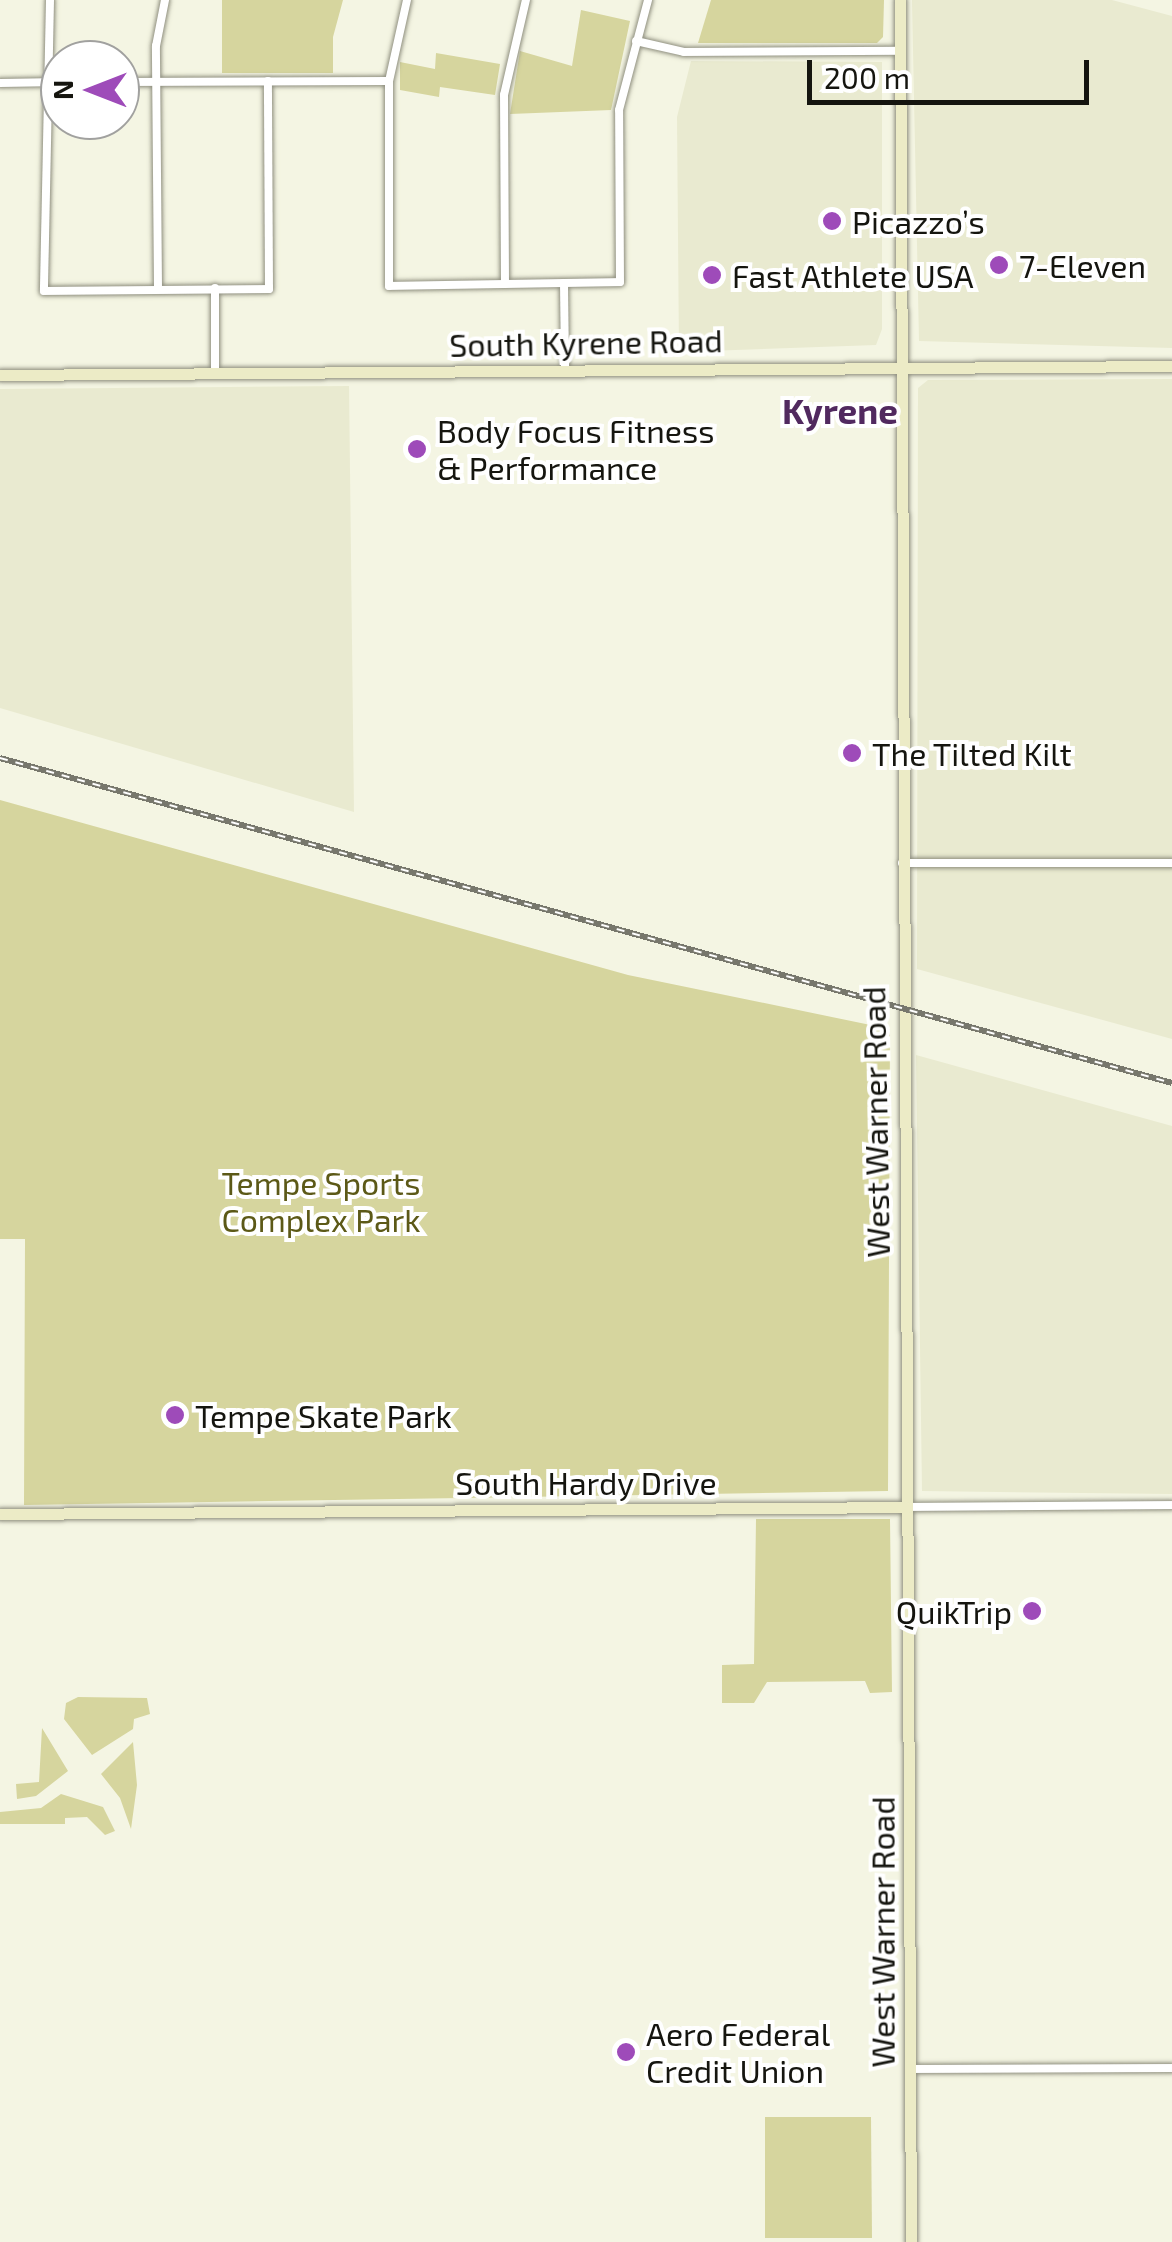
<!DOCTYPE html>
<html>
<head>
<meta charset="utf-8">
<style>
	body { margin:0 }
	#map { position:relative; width:1172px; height:2242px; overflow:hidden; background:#f4f5e3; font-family:"Exo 2",sans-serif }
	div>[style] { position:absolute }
	.built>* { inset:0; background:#e9ead0 }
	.green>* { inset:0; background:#d6d59e }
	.roads { filter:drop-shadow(0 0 2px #8f8f7f) drop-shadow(0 0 2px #8f8f7f) }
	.street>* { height:8px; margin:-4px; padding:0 4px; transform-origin:4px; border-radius:4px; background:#fff }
	.secondary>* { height:11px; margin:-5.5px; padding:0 5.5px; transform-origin:5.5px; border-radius:5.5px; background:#ecebc6 }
	.rail>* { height:6px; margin-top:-3px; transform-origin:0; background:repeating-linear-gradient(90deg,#fff 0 8px,#77776c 0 16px); box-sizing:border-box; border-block:2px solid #77776c }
	.dots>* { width:28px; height:28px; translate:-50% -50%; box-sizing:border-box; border:5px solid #fff; border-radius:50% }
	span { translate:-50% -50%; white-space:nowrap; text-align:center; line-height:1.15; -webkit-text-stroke:8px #fff; paint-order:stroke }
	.poi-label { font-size:32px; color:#15150f }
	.left { translate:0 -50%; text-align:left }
	.right { translate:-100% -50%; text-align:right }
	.street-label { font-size:32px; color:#15150f }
	.park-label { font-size:32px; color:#5c5917 }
	.neighbourhood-label { font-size:35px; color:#51295f; font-weight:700 }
	.north { position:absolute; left:40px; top:40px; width:100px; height:100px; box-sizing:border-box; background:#fff; border:2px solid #a1a19f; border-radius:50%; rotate:270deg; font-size:28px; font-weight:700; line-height:40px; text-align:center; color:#15150f }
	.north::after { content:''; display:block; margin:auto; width:35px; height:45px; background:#9e4bb9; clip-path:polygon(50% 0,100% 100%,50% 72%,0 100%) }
	.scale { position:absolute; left:807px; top:60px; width:282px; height:45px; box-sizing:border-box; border:5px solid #15150f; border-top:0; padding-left:12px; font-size:30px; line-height:35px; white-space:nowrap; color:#15150f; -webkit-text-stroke:8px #fff; paint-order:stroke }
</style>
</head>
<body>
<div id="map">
	<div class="built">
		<i style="clip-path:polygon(912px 0,1112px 0,1172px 16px,1172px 348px,919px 341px)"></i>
		<i style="clip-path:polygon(691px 61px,882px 62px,882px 329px,876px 345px,679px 352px,677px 117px)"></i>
		<i style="clip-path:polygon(1172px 379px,1172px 1039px,917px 969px,918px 388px,928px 380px)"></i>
		<i style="clip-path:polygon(349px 386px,354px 812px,0 708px,0 389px)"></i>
		<i style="clip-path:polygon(916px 1055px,1172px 1126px,1172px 1494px,922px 1491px)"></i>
	</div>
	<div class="green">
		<i style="clip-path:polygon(222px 0,343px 0,333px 37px,333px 73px,222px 73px)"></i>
		<i style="clip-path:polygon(711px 0,884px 0,883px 37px,877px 43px,698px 43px)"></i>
		<i style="clip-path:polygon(581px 10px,630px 21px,611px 110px,510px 114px,520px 51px,572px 66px)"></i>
		<i style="clip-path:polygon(436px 53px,500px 64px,495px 95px,440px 87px,439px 97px,400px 90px,400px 62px,435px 69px)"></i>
		<i style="clip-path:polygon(0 800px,628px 975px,890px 1029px,888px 1491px,24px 1505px,25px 1239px,0 1239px)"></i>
		<i style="clip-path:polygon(756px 1519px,890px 1519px,892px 1692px,870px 1693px,865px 1681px,767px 1682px,754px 1703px,722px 1703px,722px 1665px,754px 1664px)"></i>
		<i style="clip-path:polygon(78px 1697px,147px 1698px,150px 1714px,134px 1719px,133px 1729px,92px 1755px,64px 1719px,66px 1703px)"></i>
		<i style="clip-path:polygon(42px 1728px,68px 1771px,36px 1796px,17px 1799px,16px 1784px,39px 1782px)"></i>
		<i style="clip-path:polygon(133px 1742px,137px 1785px,131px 1829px,120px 1798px,101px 1774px)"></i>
		<i style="clip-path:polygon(61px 1794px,103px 1807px,115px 1831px,105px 1835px,87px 1817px,65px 1818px,65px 1824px,0 1824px,0 1812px,41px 1808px)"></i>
		<i style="clip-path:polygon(765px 2117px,871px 2117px,872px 2238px,765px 2238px)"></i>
	</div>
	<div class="roads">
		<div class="street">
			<i style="left:50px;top:0;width:291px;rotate:91.2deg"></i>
			<i style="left:44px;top:291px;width:225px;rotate:-0.5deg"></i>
			<i style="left:269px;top:289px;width:208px;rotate:-90.3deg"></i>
			<i style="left:407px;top:0;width:83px;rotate:102.5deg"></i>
			<i style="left:389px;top:81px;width:205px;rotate:90deg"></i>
			<i style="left:389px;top:286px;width:231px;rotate:-1deg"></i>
			<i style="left:620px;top:282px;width:172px;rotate:-90.3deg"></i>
			<i style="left:619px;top:110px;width:114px;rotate:-75.2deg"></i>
			<i style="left:636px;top:41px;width:49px;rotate:12.9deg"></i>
			<i style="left:684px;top:52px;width:216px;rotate:-0.3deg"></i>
			<i style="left:120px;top:82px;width:269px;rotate:-0.2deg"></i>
			<i style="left:0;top:83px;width:60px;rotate:-1deg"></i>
			<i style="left:564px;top:283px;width:87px;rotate:89.3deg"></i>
			<i style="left:505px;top:284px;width:189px;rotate:-90.3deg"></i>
			<i style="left:504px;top:95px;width:98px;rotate:-77deg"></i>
			<i style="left:158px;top:288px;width:242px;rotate:-90.5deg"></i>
			<i style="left:156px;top:46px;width:47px;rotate:-78.9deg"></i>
			<i style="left:215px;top:373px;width:85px;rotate:-90deg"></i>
			<i style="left:902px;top:863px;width:270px"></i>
			<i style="left:906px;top:1507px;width:266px;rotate:-0.4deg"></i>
			<i style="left:910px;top:2069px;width:262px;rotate:-0.2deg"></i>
		</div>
		<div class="secondary">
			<i style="left:900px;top:0;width:2242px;rotate:89.72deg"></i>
			<i style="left:0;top:375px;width:1172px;rotate:-0.44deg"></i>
			<i style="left:0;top:1514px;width:906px;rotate:-0.44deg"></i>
		</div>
	</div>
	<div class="rail">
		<i style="left:0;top:758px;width:1216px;rotate:15.5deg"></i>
	</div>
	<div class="dots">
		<i style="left:832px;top:221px;background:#9e4bb9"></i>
		<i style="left:999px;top:265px;background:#9e4bb9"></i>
		<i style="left:712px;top:275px;background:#9e4bb9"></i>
		<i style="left:417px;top:449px;background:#9e4bb9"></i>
		<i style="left:852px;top:753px;background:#9e4bb9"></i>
		<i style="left:175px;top:1415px;background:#9e4bb9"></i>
		<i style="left:1032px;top:1611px;background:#9e4bb9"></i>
		<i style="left:626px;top:2052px;background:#9e4bb9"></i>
	</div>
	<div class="poi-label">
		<span class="left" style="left:852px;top:221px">Picazzo’s</span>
		<span class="left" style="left:1019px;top:265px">7-Eleven</span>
		<span class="left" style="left:732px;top:275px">Fast Athlete USA</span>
		<span class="left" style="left:437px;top:449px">Body Focus Fitness<br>&amp; Performance</span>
		<span class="left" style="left:872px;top:753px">The Tilted Kilt</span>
		<span class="left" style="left:195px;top:1415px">Tempe Skate Park</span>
		<span class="right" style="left:1012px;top:1611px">QuikTrip</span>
		<span class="left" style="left:646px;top:2052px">Aero Federal<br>Credit Union</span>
	</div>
	<div class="street-label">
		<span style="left:586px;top:342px;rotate:-1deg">South Kyrene Road</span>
		<span style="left:875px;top:1122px;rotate:-91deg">West Warner Road</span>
		<span style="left:586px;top:1482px">South Hardy Drive</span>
		<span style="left:882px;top:1932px;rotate:-90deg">West Warner Road</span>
	</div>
	<div class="park-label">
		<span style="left:321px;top:1201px">Tempe Sports<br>Complex Park</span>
	</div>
	<div class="neighbourhood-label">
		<span style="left:840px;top:410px">Kyrene</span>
	</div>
	<div class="north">N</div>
	<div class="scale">200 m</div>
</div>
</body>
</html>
